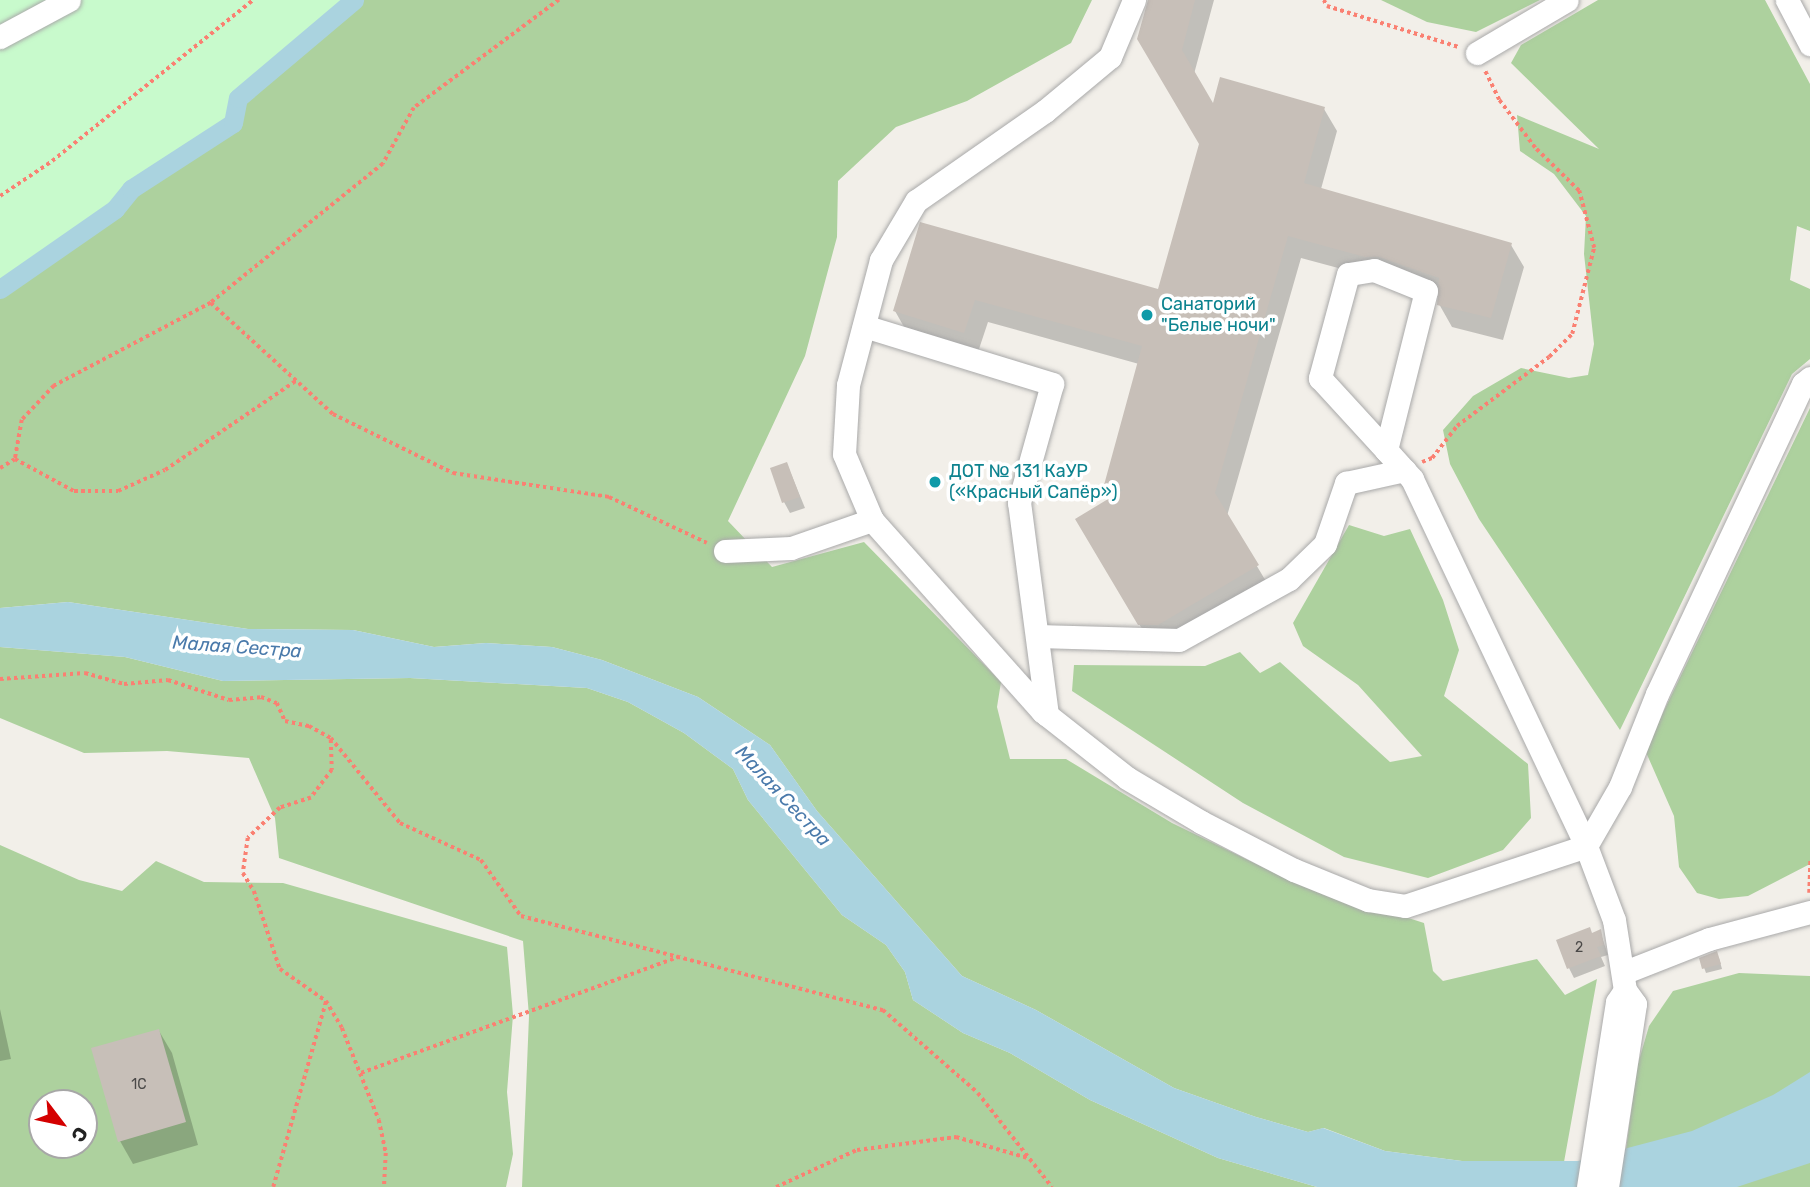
<!DOCTYPE html>
<html>
<head>
<meta charset="utf-8">
<style>
	body { margin:0 }
	#map { position:relative; width:1810px; height:1187px; overflow:hidden; background:#f2efe9; font-family:Rubik,sans-serif }
	div>[style] { position:absolute }
	.forest>* { inset:0; background:#add19e }
	.park>* { inset:0; background:#c8facc }
	.water>* { inset:0; background:#aad3df }
	.shadow>* { inset:0; background:#0003 }
	.canal>* { height:19px; margin:-9.5px; padding:0 9.5px; transform-origin:9.5px; border-radius:9.5px; background:#aad3df }
	.building>* { inset:0; background:#c7bfb8 }
	.path>* { height:3.5px; margin-top:-1.75px; transform-origin:0; background:repeating-linear-gradient(90deg,#fa8072 0 3.5px,transparent 0 7px) }
	.roads { filter:drop-shadow(0 0 2px #a9a9a9) drop-shadow(0 0 2px #a9a9a9) }
	.minor>* { height:23px; margin:-11.5px; padding:0 11.5px; transform-origin:11.5px; border-radius:11.5px; background:#fff }
	.dots>* { width:19px; height:19px; translate:-50% -50%; box-sizing:border-box; border:4px solid #fff; border-radius:50% }
	span { translate:-50% -50%; white-space:nowrap; text-align:center; line-height:1.15; -webkit-text-stroke:7px #fff; paint-order:stroke }
	.number-label { font-size:14px; color:#4b4948 }
	.number-label span { -webkit-text-stroke-width:0 }
	.culture-label { font-size:18px; color:#0d838f }
	.left { translate:0 -50%; text-align:left }
	.water-label { font-size:19px; color:#4a7aab; font-style:italic }
	.north { position:absolute; left:28px; top:1089px; width:70px; height:70px; box-sizing:border-box; background:#fff; border:2px solid #a7a7a7; border-radius:50%; rotate:122deg; font-size:19px; font-weight:700; line-height:28px; text-align:center; color:#222 }
	.north::after { content:''; display:block; margin:auto; width:24px; height:32px; background:#d40000; clip-path:polygon(50% 0,100% 100%,50% 72%,0 100%) }
</style>
</head>
<body>
<div id="map">
	<div class="forest">
		<i style="clip-path:polygon(81px 0,1092px 0,1071px 43px,967px 101px,896px 127px,838px 181px,837px 237px,805px 356px,728px 521px,772px 567px,864px 542px,1001px 682px,997px 707px,1010px 759px,1066px 759px,1172px 823px,1289px 880px,1424px 923px,1433px 971px,1443px 981px,1537px 959px,1565px 995px,1597px 979px,1564px 1162px,1462px 1161px,1385px 1151px,1324px 1128px,1308px 1132px,1256px 1117px,1174px 1088px,1036px 1010px,962px 976px,817px 811px,770px 745px,698px 697px,602px 660px,552px 647px,486px 643px,434px 647px,353px 630px,248px 629px,68px 602px,0 608px,0 95px)"></i>
		<i style="clip-path:polygon(1381px 0,1540px 0,1476px 32px,1427px 22px)"></i>
		<i style="clip-path:polygon(1598px 0,1765px 0,1810px 84px,1810px 231px,1797px 226px,1790px 280px,1810px 289px,1810px 359px,1792px 374px,1620px 730px,1479px 519px,1450px 464px,1443px 430px,1473px 396px,1521px 368px,1569px 378px,1588px 375px,1594px 344px,1584px 254px,1586px 216px,1554px 174px,1520px 151px,1517px 115px,1599px 149px,1511px 63px,1521px 45px)"></i>
		<i style="clip-path:polygon(1810px 408px,1810px 864px,1748px 896px,1719px 899px,1697px 893px,1679px 867px,1674px 816px,1645px 750px)"></i>
		<i style="clip-path:polygon(1349px 525px,1384px 536px,1410px 529px,1443px 600px,1459px 650px,1444px 696px,1528px 764px,1531px 818px,1503px 850px,1428px 878px,1344px 857px,1243px 803px,1072px 691px,1074px 665px,1205px 666px,1240px 652px,1260px 673px,1280px 662px,1390px 762px,1422px 756px,1358px 685px,1303px 646px,1293px 623px)"></i>
		<i style="clip-path:polygon(0 647px,125px 657px,223px 681px,410px 678px,587px 688px,628px 702px,684px 733px,733px 769px,748px 800px,842px 915px,886px 945px,905px 972px,913px 1000px,963px 1033px,1010px 1053px,1090px 1100px,1218px 1158px,1317px 1187px,522px 1187px,529px 1016px,523px 941px,279px 858px,275px 818px,249px 758px,167px 751px,84px 753px,0 718px)"></i>
		<i style="clip-path:polygon(evenodd,0 845px,79px 880px,122px 891px,156px 861px,204px 882px,283px 883px,507px 947px,513px 1015px,507px 1092px,513px 1154px,506px 1187px,0 1187px,0 845px,42px 1103px,84px 1103px,84px 1145px,42px 1145px,42px 1103px)"></i>
		<i style="clip-path:polygon(1739px 973px,1810px 976px,1810px 1187px,1621px 1187px,1637px 1067px,1649px 1026px,1673px 991px)"></i>
	</div>
	<div class="park">
		<i style="clip-path:polygon(0 0,354px 0,238px 98px,233px 123px,131px 188px,115px 209px,0 289px)"></i>
	</div>
	<div class="water">
		<i style="clip-path:polygon(68px 602px,248px 629px,353px 630px,434px 647px,486px 643px,552px 647px,602px 660px,698px 697px,770px 745px,817px 811px,962px 976px,1036px 1010px,1174px 1088px,1256px 1117px,1308px 1132px,1323px 1128px,1385px 1151px,1462px 1161px,1578px 1161px,1692px 1131px,1773px 1095px,1810px 1072px,1810px 1163px,1737px 1187px,1317px 1187px,1218px 1158px,1090px 1100px,1010px 1053px,963px 1033px,913px 1000px,905px 972px,886px 945px,842px 915px,748px 800px,733px 769px,684px 733px,628px 702px,587px 688px,410px 678px,223px 681px,125px 657px,0 647px,0 608px)"></i>
	</div>
	<div class="shadow">
		<i style="clip-path:polygon(1149px 0,1214px 0,1194px 74px,1213px 107px,1324px 109px,1337px 131px,1321px 189px,1511px 245px,1524px 267px,1503px 340px,1452px 327px,1439px 304px,1439px 295px,1393px 279px,1379px 279px,1301px 258px,1227px 516px,1270px 588px,1153px 647px,1090px 542px,1114px 498px,1106px 484px,1139px 364px,988px 322px,977px 355px,908px 334px,895px 311px,921px 224px,1160px 291px,1201px 144px)"></i>
		<i style="clip-path:polygon(787px 464px,805px 508px,790px 513px,784px 502px)"></i>
		<i style="clip-path:polygon(1600px 931px,1608px 955px,1601px 957px,1605px 966px,1574px 978px,1569px 968px,1592px 934px)"></i>
		<i style="clip-path:polygon(1719px 958px,1722px 969px,1706px 973px,1701px 959px)"></i>
		<i style="clip-path:polygon(0 1009px,11px 1059px,0 1061px)"></i>
		<i style="clip-path:polygon(159px 1031px,172px 1053px,198px 1145px,133px 1164px,120px 1141px)"></i>
	</div>
	<div class="canal">
		<i style="left:0;top:289px;width:140px;rotate:-34.8deg"></i>
		<i style="left:115px;top:209px;width:26px;rotate:-51deg"></i>
		<i style="left:131px;top:189px;width:121px;rotate:-32.9deg"></i>
		<i style="left:233px;top:123px;width:25px;rotate:-79deg"></i>
		<i style="left:238px;top:98px;width:152px;rotate:-40.2deg"></i>
	</div>
	<div class="building">
		<i style="clip-path:polygon(1148px 0,1195px 0,1182px 50px,1213px 103px,1220px 77px,1325px 107px,1304px 183px,1512px 243px,1491px 318px,1437px 305px,1439px 278px,1379px 257px,1365px 257px,1288px 236px,1215px 493px,1259px 565px,1158px 625px,1138px 625px,1075px 519px,1123px 490px,1104px 485px,1142px 346px,975px 300px,964px 333px,893px 311px,920px 222px,1158px 289px,1199px 144px,1137px 39px)"></i>
		<i style="clip-path:polygon(787px 462px,800px 497px,782px 503px,770px 468px)"></i>
		<i style="clip-path:polygon(1590px 927px,1592px 933px,1601px 929px,1604px 945px,1597px 947px,1601px 956px,1567px 969px,1556px 940px)"></i>
		<i style="clip-path:polygon(1717px 951px,1721px 964px,1702px 969px,1699px 958px)"></i>
		<i style="clip-path:polygon(159px 1029px,186px 1122px,118px 1142px,91px 1048px)"></i>
	</div>
	<div class="path">
		<i style="left:559px;top:0;width:181px;rotate:143.3deg"></i>
		<i style="left:414px;top:108px;width:64px;rotate:119deg"></i>
		<i style="left:383px;top:164px;width:221px;rotate:141.1deg"></i>
		<i style="left:211px;top:303px;width:165px;rotate:42.3deg"></i>
		<i style="left:333px;top:414px;width:134px;rotate:26.2deg"></i>
		<i style="left:453px;top:473px;width:158px;rotate:8.7deg"></i>
		<i style="left:609px;top:497px;width:108px;rotate:25.1deg"></i>
		<i style="left:1324px;top:0;width:7px;rotate:63deg"></i>
		<i style="left:1327px;top:6px;width:138px;rotate:17.3deg"></i>
		<i style="left:0;top:196px;width:63px;rotate:-33.9deg"></i>
		<i style="left:52px;top:161px;width:258px;rotate:-38.7deg"></i>
		<i style="left:211px;top:303px;width:178px;rotate:152.1deg"></i>
		<i style="left:54px;top:386px;width:47px;rotate:133.3deg"></i>
		<i style="left:22px;top:420px;width:40px;rotate:100deg"></i>
		<i style="left:15px;top:459px;width:67px;rotate:28.5deg"></i>
		<i style="left:74px;top:491px;width:44px"></i>
		<i style="left:118px;top:491px;width:51px;rotate:-24.1deg"></i>
		<i style="left:165px;top:470px;width:160px;rotate:-34.3deg"></i>
		<i style="left:1422px;top:462px;width:11px;rotate:-22deg"></i>
		<i style="left:1432px;top:458px;width:41px;rotate:-52deg"></i>
		<i style="left:1457px;top:426px;width:115px;rotate:-36.9deg"></i>
		<i style="left:1549px;top:357px;width:33px;rotate:-45deg"></i>
		<i style="left:1572px;top:334px;width:89px;rotate:-75.7deg"></i>
		<i style="left:1594px;top:248px;width:59px;rotate:-104.7deg"></i>
		<i style="left:1579px;top:191px;width:62px;rotate:-135.7deg"></i>
		<i style="left:1535px;top:148px;width:60px;rotate:-126.9deg"></i>
		<i style="left:1499px;top:100px;width:32px;rotate:-116deg"></i>
		<i style="left:0;top:468px;width:17px;rotate:-31deg"></i>
		<i style="left:0;top:679px;width:85px;rotate:-4deg"></i>
		<i style="left:85px;top:673px;width:41px;rotate:15.8deg"></i>
		<i style="left:124px;top:684px;width:44px;rotate:-5.2deg"></i>
		<i style="left:168px;top:680px;width:64px;rotate:18.2deg"></i>
		<i style="left:229px;top:700px;width:32px;rotate:-5deg"></i>
		<i style="left:261px;top:697px;width:17px;rotate:21deg"></i>
		<i style="left:277px;top:703px;width:20px;rotate:66deg"></i>
		<i style="left:285px;top:721px;width:25px;rotate:12deg"></i>
		<i style="left:309px;top:726px;width:25px;rotate:29deg"></i>
		<i style="left:331px;top:738px;width:109px;rotate:50.9deg"></i>
		<i style="left:400px;top:823px;width:89px;rotate:24.6deg"></i>
		<i style="left:481px;top:860px;width:69px;rotate:54.5deg"></i>
		<i style="left:521px;top:916px;width:374px;rotate:14.6deg"></i>
		<i style="left:883px;top:1010px;width:126px;rotate:41.1deg"></i>
		<i style="left:978px;top:1093px;width:120px;rotate:51.8deg"></i>
		<i style="left:331px;top:740px;width:30px;rotate:88deg"></i>
		<i style="left:332px;top:770px;width:35px;rotate:127deg"></i>
		<i style="left:311px;top:798px;width:33px;rotate:162deg"></i>
		<i style="left:280px;top:808px;width:44px;rotate:136.8deg"></i>
		<i style="left:248px;top:838px;width:35px;rotate:98deg"></i>
		<i style="left:243px;top:873px;width:21px;rotate:59deg"></i>
		<i style="left:254px;top:891px;width:82px;rotate:71.6deg"></i>
		<i style="left:280px;top:969px;width:56px;rotate:34.8deg"></i>
		<i style="left:326px;top:1001px;width:31px;rotate:59deg"></i>
		<i style="left:342px;top:1028px;width:99px;rotate:68.1deg"></i>
		<i style="left:379px;top:1120px;width:34px;rotate:78deg"></i>
		<i style="left:386px;top:1153px;width:34px;rotate:93deg"></i>
		<i style="left:1809px;top:893px;width:33px;rotate:-88deg"></i>
		<i style="left:361px;top:1073px;width:338px;rotate:-20.1deg"></i>
		<i style="left:273px;top:1187px;width:193px;rotate:-74.1deg"></i>
		<i style="left:776px;top:1187px;width:89px;rotate:-24.6deg"></i>
		<i style="left:857px;top:1150px;width:100px;rotate:-7.5deg"></i>
		<i style="left:956px;top:1137px;width:75px;rotate:16.3deg"></i>
	</div>
	<div class="roads">
		<div class="minor">
			<i style="left:1134px;top:0;width:62px;rotate:112.8deg"></i>
			<i style="left:1110px;top:57px;width:85px;rotate:140.3deg"></i>
			<i style="left:1045px;top:111px;width:157px;rotate:145.1deg"></i>
			<i style="left:916px;top:201px;width:69px;rotate:120.7deg"></i>
			<i style="left:881px;top:260px;width:129px;rotate:104.8deg"></i>
			<i style="left:848px;top:385px;width:69px;rotate:93.3deg"></i>
			<i style="left:844px;top:454px;width:72px;rotate:67deg"></i>
			<i style="left:872px;top:520px;width:256px;rotate:48.3deg"></i>
			<i style="left:1042px;top:711px;width:108px;rotate:38.2deg"></i>
			<i style="left:1127px;top:778px;width:86px;rotate:30.7deg"></i>
			<i style="left:1201px;top:822px;width:105px;rotate:27.3deg"></i>
			<i style="left:1294px;top:870px;width:80px;rotate:22.1deg"></i>
			<i style="left:1368px;top:900px;width:37px;rotate:9deg"></i>
			<i style="left:1405px;top:906px;width:191px;rotate:-18.3deg"></i>
			<i style="left:1586px;top:846px;width:68px;rotate:-60deg"></i>
			<i style="left:1620px;top:787px;width:100px;rotate:-68.3deg"></i>
			<i style="left:1657px;top:694px;width:343px;rotate:-64.8deg"></i>
			<i style="left:1803px;top:384px;width:9px;rotate:-41deg"></i>
			<i style="left:1787px;top:0;width:50px;rotate:62.4deg"></i>
			<i style="left:0;top:37px;width:78px;rotate:-28.2deg"></i>
			<i style="left:1477px;top:53px;width:104px;rotate:-30.5deg"></i>
			<i style="left:864px;top:326px;width:197px;rotate:17.1deg"></i>
			<i style="left:1052px;top:384px;width:123px;rotate:105.6deg"></i>
			<i style="left:1019px;top:502px;width:215px;rotate:82.5deg"></i>
			<i style="left:1386px;top:450px;width:164px;rotate:-75.9deg"></i>
			<i style="left:1426px;top:291px;width:56px;rotate:-158deg"></i>
			<i style="left:1374px;top:270px;width:26px;rotate:171deg"></i>
			<i style="left:1348px;top:274px;width:108px;rotate:105.1deg"></i>
			<i style="left:1320px;top:378px;width:98px;rotate:47.5deg"></i>
			<i style="left:1386px;top:450px;width:39px;rotate:48deg"></i>
			<i style="left:1412px;top:479px;width:406px;rotate:64.6deg"></i>
			<i style="left:1586px;top:846px;width:79px;rotate:69.3deg"></i>
			<i style="left:1614px;top:920px;width:71px;rotate:81.1deg"></i>
			<i style="left:1625px;top:990px;width:17px;rotate:54deg"></i>
			<i style="left:1635px;top:1004px;width:185px;rotate:98.7deg"></i>
			<i style="left:725px;top:551px;width:66px;rotate:-2.6deg"></i>
			<i style="left:791px;top:548px;width:86px;rotate:-19.1deg"></i>
			<i style="left:1037px;top:636px;width:142px;rotate:1.6deg"></i>
			<i style="left:1179px;top:640px;width:126px;rotate:-29deg"></i>
			<i style="left:1289px;top:579px;width:50px;rotate:-44.2deg"></i>
			<i style="left:1325px;top:544px;width:65px;rotate:-71deg"></i>
			<i style="left:1346px;top:483px;width:60px;rotate:-12.4deg"></i>
			<i style="left:1625px;top:972px;width:90px;rotate:-21.4deg"></i>
			<i style="left:1709px;top:939px;width:105px;rotate:-15deg"></i>
			<i style="left:1588px;top:1187px;width:187px;rotate:-81.1deg"></i>
			<i style="left:1617px;top:1002px;width:14px;rotate:-56deg"></i>
		</div>
	</div>
	<div class="dots">
		<i style="left:1147px;top:315px;background:#0f9aa8"></i>
		<i style="left:935px;top:482px;background:#0f9aa8"></i>
	</div>
	<div class="number-label">
		<span style="left:1579px;top:948px">2</span>
		<span style="left:139px;top:1085px">1С</span>
	</div>
	<div class="culture-label">
		<span class="left" style="left:1161px;top:315px">Санаторий<br>"Белые ночи"</span>
		<span class="left" style="left:949px;top:482px">ДОТ № 131 КаУР<br>(«Красный Сапёр»)</span>
	</div>
	<div class="water-label">
		<span style="left:237px;top:647px;rotate:4deg">Малая Сестра</span>
		<span style="left:783px;top:796px;rotate:47deg">Малая Сестра</span>
	</div>
	<div class="north">С</div>
</div>
</body>
</html>
